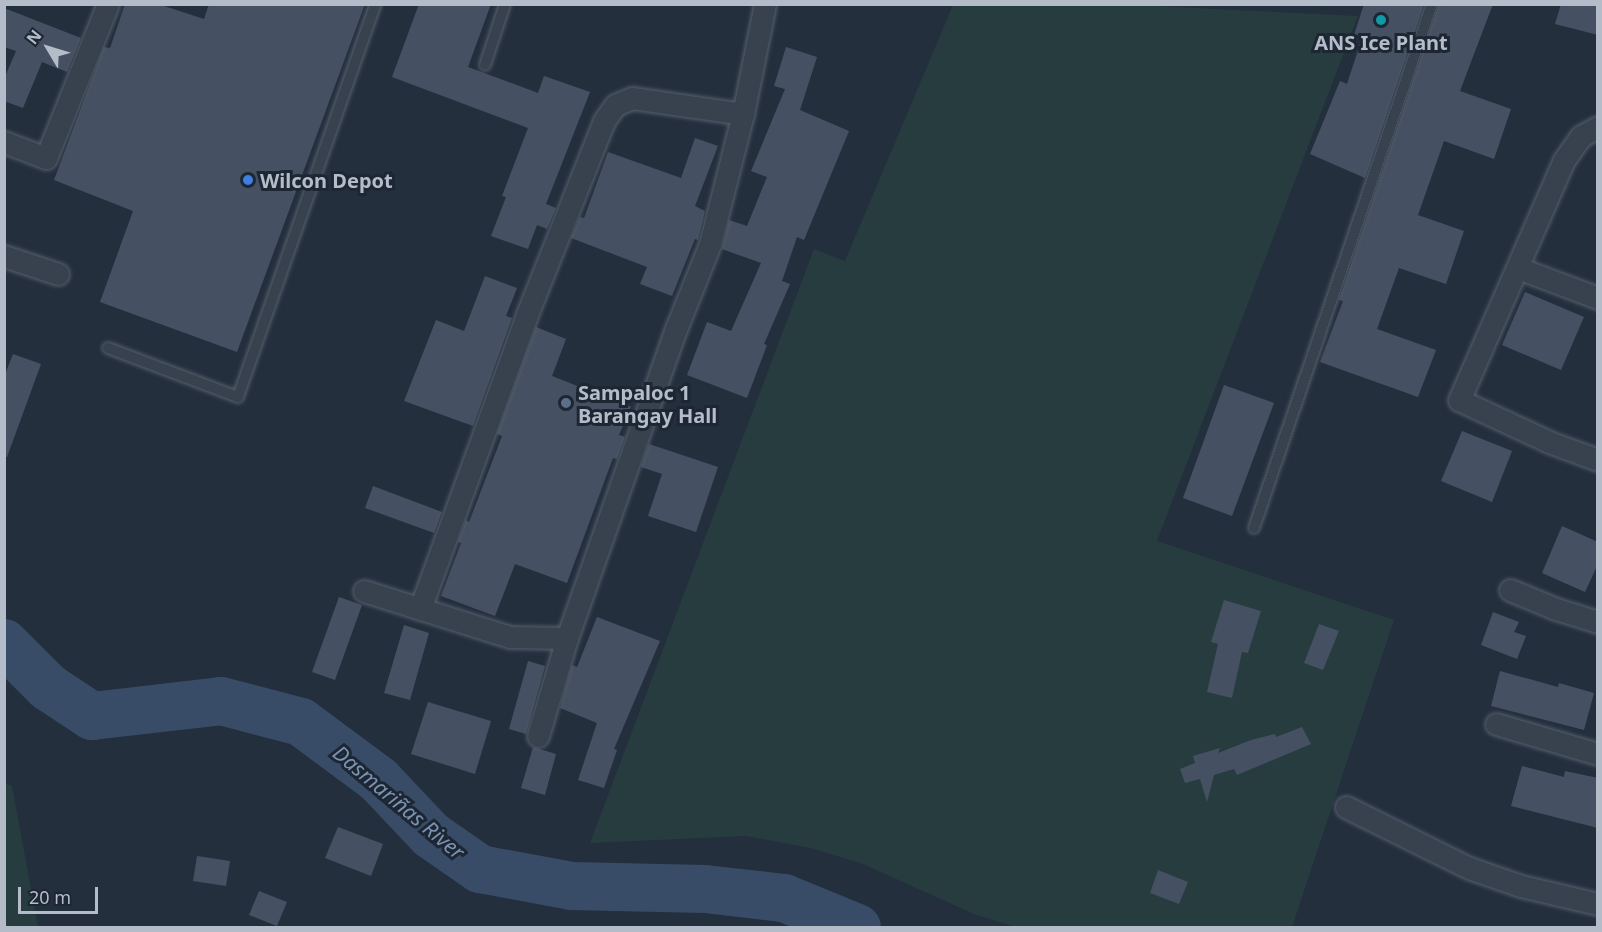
<!DOCTYPE html>
<html>
<head>
<meta charset="utf-8">
<style>
	body { margin:0 }
	#map { position:relative; width:1602px; height:932px; overflow:hidden; background:#242f3e; font-family:"Noto Sans",sans-serif }
	div>[style] { position:absolute }
	.green>* { inset:0; background:#263c3f }
	.river>* { height:48px; margin:-24px; padding:0 24px; transform-origin:24px; border-radius:24px; background:#394c67 }
	.building>* { inset:0; background:#455162 }
	.roads { filter:drop-shadow(0 0 2px #565f6c) drop-shadow(0 0 2px #565f6c) }
	.service>* { height:10px; margin:-5px; padding:0 5px; transform-origin:5px; border-radius:5px; background:#38414e }
	.minor>* { height:21px; margin:-10.5px; padding:0 10.5px; transform-origin:10.5px; border-radius:10.5px; background:#38414e }
	.dots>* { width:16px; height:16px; translate:-50% -50%; box-sizing:border-box; border:3px solid #1d2633; border-radius:50% }
	span { translate:-50% -50%; white-space:nowrap; text-align:center; line-height:1.15; -webkit-text-stroke:6px #1d2633; paint-order:stroke }
	.poi-label { font-size:20px; color:#b4bcc9; font-weight:700 }
	.left { translate:0 -50%; text-align:left }
	.water-label { font-size:21px; color:#7c92b1; font-style:italic }
	.frame { position:absolute; inset:0; border:6px solid #b4bcc9; pointer-events:none }
	.north { position:absolute; left:18px; top:18px; width:60px; height:60px; -webkit-text-stroke:4px #1d2633; paint-order:stroke; rotate:308deg; font-size:16px; font-weight:700; line-height:24px; text-align:center; color:#b4bcc9 }
	.north::after { content:''; display:block; margin:auto; width:21px; height:27px; background:#b4bcc9; clip-path:polygon(50% 0,100% 100%,50% 72%,0 100%) }
	.scale { position:absolute; left:18px; top:887px; width:80px; height:27px; box-sizing:border-box; border:3px solid #b4bcc9; border-top:0; padding-left:8px; font-size:18px; line-height:21px; white-space:nowrap; color:#b4bcc9; -webkit-text-stroke:4px #1d2633; paint-order:stroke }
</style>
</head>
<body>
<div id="map">
	<div class="green">
		<i style="clip-path:polygon(953px 5px,1135px 5px,1358px 16px,1157px 541px,1394px 620px,1292px 927px,1015px 927px,974px 914px,863px 864px,811px 848px,746px 836px,590px 843px,814px 249px,845px 261px)"></i>
		<i style="clip-path:polygon(5px 783px,12px 786px,38px 927px,5px 927px)"></i>
	</div>
	<div class="river">
		<i style="left:4px;top:643px;width:62px;rotate:45deg"></i>
		<i style="left:48px;top:687px;width:53px;rotate:33.4deg"></i>
		<i style="left:92px;top:716px;width:130px;rotate:-6.6deg"></i>
		<i style="left:221px;top:701px;width:83px;rotate:14.7deg"></i>
		<i style="left:301px;top:722px;width:97px;rotate:36.6deg"></i>
		<i style="left:379px;top:780px;width:76px;rotate:46.6deg"></i>
		<i style="left:431px;top:835px;width:60px;rotate:34.8deg"></i>
		<i style="left:480px;top:869px;width:94px;rotate:10.5deg"></i>
		<i style="left:572px;top:886px;width:133px;rotate:1.3deg"></i>
		<i style="left:705px;top:889px;width:80px;rotate:6.5deg"></i>
		<i style="left:784px;top:898px;width:79px;rotate:22.3deg"></i>
	</div>
	<div class="building">
		<i style="clip-path:polygon(125px 4px,158px 4px,204px 19px,209px 4px,365px 4px,237px 352px,100px 302px,133px 211px,54px 180px,104px 47px,110px 48px)"></i>
		<i style="clip-path:polygon(419px 4px,491px 4px,468px 67px,538px 93px,544px 76px,590px 92px,546px 204px,556px 208px,547px 229px,537px 225px,528px 249px,491px 236px,506px 197px,502px 196px,528px 128px,392px 77px)"></i>
		<i style="clip-path:polygon(1364px 4px,1424px 4px,1365px 178px,1310px 154px,1340px 81px,1347px 84px,1362px 38px,1354px 35px)"></i>
		<i style="clip-path:polygon(1439px 4px,1493px 4px,1460px 91px,1511px 109px,1494px 159px,1444px 141px,1418px 215px,1464px 231px,1446px 284px,1399px 268px,1377px 329px,1436px 350px,1418px 397px,1320px 362px,1343px 301px,1339px 300px)"></i>
		<i style="clip-path:polygon(1561px 4px,1598px 4px,1598px 35px,1555px 24px)"></i>
		<i style="clip-path:polygon(4px 8px,81px 38px,67px 72px,42px 62px,23px 108px,4px 101px,4px 79px,16px 51px,4px 47px)"></i>
		<i style="clip-path:polygon(786px 47px,817px 57px,800px 110px,849px 131px,804px 240px,797px 237px,782px 281px,790px 284px,764px 344px,767px 345px,747px 398px,687px 375px,707px 322px,731px 331px,761px 263px,722px 249px,729px 220px,747px 226px,767px 177px,751px 171px,785px 89px,774px 86px)"></i>
		<i style="clip-path:polygon(695px 138px,718px 146px,695px 206px,705px 211px,698px 240px,695px 239px,672px 296px,640px 284px,647px 267px,571px 238px,580px 217px,584px 218px,608px 152px,681px 178px)"></i>
		<i style="clip-path:polygon(485px 276px,517px 288px,506px 316px,512px 318px,473px 426px,404px 401px,436px 320px,464px 331px)"></i>
		<i style="clip-path:polygon(1525px 292px,1584px 317px,1561px 370px,1502px 345px)"></i>
		<i style="clip-path:polygon(536px 327px,566px 339px,552px 376px,631px 407px,619px 435px,625px 437px,617px 459px,613px 458px,567px 583px,515px 564px,495px 616px,441px 596px,461px 543px,458px 542px,466px 520px,469px 522px,502px 436px,497px 434px)"></i>
		<i style="clip-path:polygon(13px 354px,41px 364px,7px 457px,4px 457px,4px 377px)"></i>
		<i style="clip-path:polygon(1224px 385px,1274px 403px,1232px 516px,1183px 498px)"></i>
		<i style="clip-path:polygon(1462px 431px,1512px 451px,1492px 502px,1441px 481px)"></i>
		<i style="clip-path:polygon(649px 444px,718px 467px,696px 532px,648px 516px,662px 474px,641px 467px)"></i>
		<i style="clip-path:polygon(373px 486px,442px 512px,434px 533px,365px 508px)"></i>
		<i style="clip-path:polygon(1562px 526px,1598px 542px,1598px 564px,1585px 592px,1542px 573px)"></i>
		<i style="clip-path:polygon(339px 597px,362px 605px,335px 680px,312px 672px)"></i>
		<i style="clip-path:polygon(1224px 600px,1261px 611px,1248px 653px,1242px 652px,1232px 698px,1207px 692px,1218px 644px,1211px 642px)"></i>
		<i style="clip-path:polygon(1493px 612px,1519px 622px,1514px 632px,1526px 636px,1517px 659px,1481px 645px)"></i>
		<i style="clip-path:polygon(597px 617px,660px 641px,614px 749px,617px 750px,604px 788px,578px 780px,597px 723px,560px 708px,572px 665px,577px 667px)"></i>
		<i style="clip-path:polygon(1319px 624px,1339px 631px,1323px 670px,1304px 663px)"></i>
		<i style="clip-path:polygon(404px 625px,429px 633px,410px 700px,384px 693px)"></i>
		<i style="clip-path:polygon(528px 661px,545px 666px,526px 734px,509px 729px)"></i>
		<i style="clip-path:polygon(1500px 671px,1558px 687px,1559px 683px,1594px 693px,1584px 730px,1491px 706px)"></i>
		<i style="clip-path:polygon(428px 702px,491px 721px,475px 774px,411px 754px)"></i>
		<i style="clip-path:polygon(1302px 727px,1311px 744px,1237px 775px,1234px 769px,1214px 775px,1207px 802px,1200px 779px,1185px 783px,1180px 769px,1195px 763px,1193px 756px,1220px 748px,1218px 753px,1251px 740px,1275px 734px,1276px 737px)"></i>
		<i style="clip-path:polygon(533px 747px,556px 754px,545px 795px,521px 788px)"></i>
		<i style="clip-path:polygon(1522px 766px,1564px 777px,1565px 771px,1598px 778px,1598px 828px,1511px 806px)"></i>
		<i style="clip-path:polygon(338px 827px,383px 844px,371px 876px,325px 858px)"></i>
		<i style="clip-path:polygon(197px 856px,230px 861px,226px 886px,193px 881px)"></i>
		<i style="clip-path:polygon(1158px 870px,1188px 882px,1179px 904px,1150px 893px)"></i>
		<i style="clip-path:polygon(259px 891px,287px 902px,277px 926px,249px 915px)"></i>
	</div>
	<div class="roads">
		<div class="service">
			<i style="left:485px;top:65px;width:64px;rotate:-71.8deg"></i>
			<i style="left:108px;top:348px;width:139px;rotate:20.7deg"></i>
			<i style="left:238px;top:397px;width:417px;rotate:-70.7deg"></i>
			<i style="left:1254px;top:528px;width:553px;rotate:-71.24deg"></i>
		</div>
		<div class="minor">
			<i style="left:1598px;top:127px;width:19px;rotate:152deg"></i>
			<i style="left:1581px;top:136px;width:29px;rotate:125deg"></i>
			<i style="left:1564px;top:160px;width:262px;rotate:113.6deg"></i>
			<i style="left:1459px;top:400px;width:99px;rotate:25deg"></i>
			<i style="left:1549px;top:442px;width:52px;rotate:20.2deg"></i>
			<i style="left:4px;top:142px;width:45px;rotate:20.9deg"></i>
			<i style="left:46px;top:158px;width:166px;rotate:-68.1deg"></i>
			<i style="left:4px;top:256px;width:57px;rotate:18.4deg"></i>
			<i style="left:1518px;top:268px;width:85px;rotate:20.6deg"></i>
			<i style="left:1510px;top:590px;width:50px;rotate:22.4deg"></i>
			<i style="left:1556px;top:609px;width:44px;rotate:17.2deg"></i>
			<i style="left:364px;top:591px;width:153px;rotate:17.5deg"></i>
			<i style="left:510px;top:637px;width:57px;rotate:1deg"></i>
			<i style="left:420px;top:609px;width:311px;rotate:-70deg"></i>
			<i style="left:526px;top:317px;width:211px;rotate:-68.3deg"></i>
			<i style="left:604px;top:121px;width:19px;rotate:-55deg"></i>
			<i style="left:615px;top:105px;width:18px;rotate:-22deg"></i>
			<i style="left:632px;top:98px;width:112px;rotate:8.2deg"></i>
			<i style="left:1496px;top:724px;width:106px;rotate:16.4deg"></i>
			<i style="left:538px;top:736px;width:102px;rotate:-73.5deg"></i>
			<i style="left:567px;top:638px;width:328px;rotate:-70.6deg"></i>
			<i style="left:676px;top:329px;width:92px;rotate:-68.2deg"></i>
			<i style="left:710px;top:244px;width:134px;rotate:-75.8deg"></i>
			<i style="left:743px;top:114px;width:112px;rotate:-78.7deg"></i>
			<i style="left:1346px;top:807px;width:137px;rotate:26.4deg"></i>
			<i style="left:1469px;top:868px;width:55px;rotate:19.1deg"></i>
			<i style="left:1521px;top:886px;width:79px;rotate:13.2deg"></i>
		</div>
	</div>
	<div class="dots">
		<i style="left:1381px;top:20px;background:#0f9aa8"></i>
		<i style="left:248px;top:180px;background:#3f7fe0"></i>
		<i style="left:566px;top:403px;background:#5c6f8a"></i>
	</div>
	<div class="poi-label">
		<span style="left:1381px;top:42px">ANS Ice Plant</span>
		<span class="left" style="left:260px;top:180px">Wilcon Depot</span>
		<span class="left" style="left:578px;top:404px">Sampaloc 1<br>Barangay Hall</span>
	</div>
	<div class="water-label">
		<span style="left:399px;top:802px;rotate:40deg">Dasmariñas River</span>
	</div>
	<div class="frame"></div>
	<div class="north">N</div>
	<div class="scale">20 m</div>
</div>
</body>
</html>
